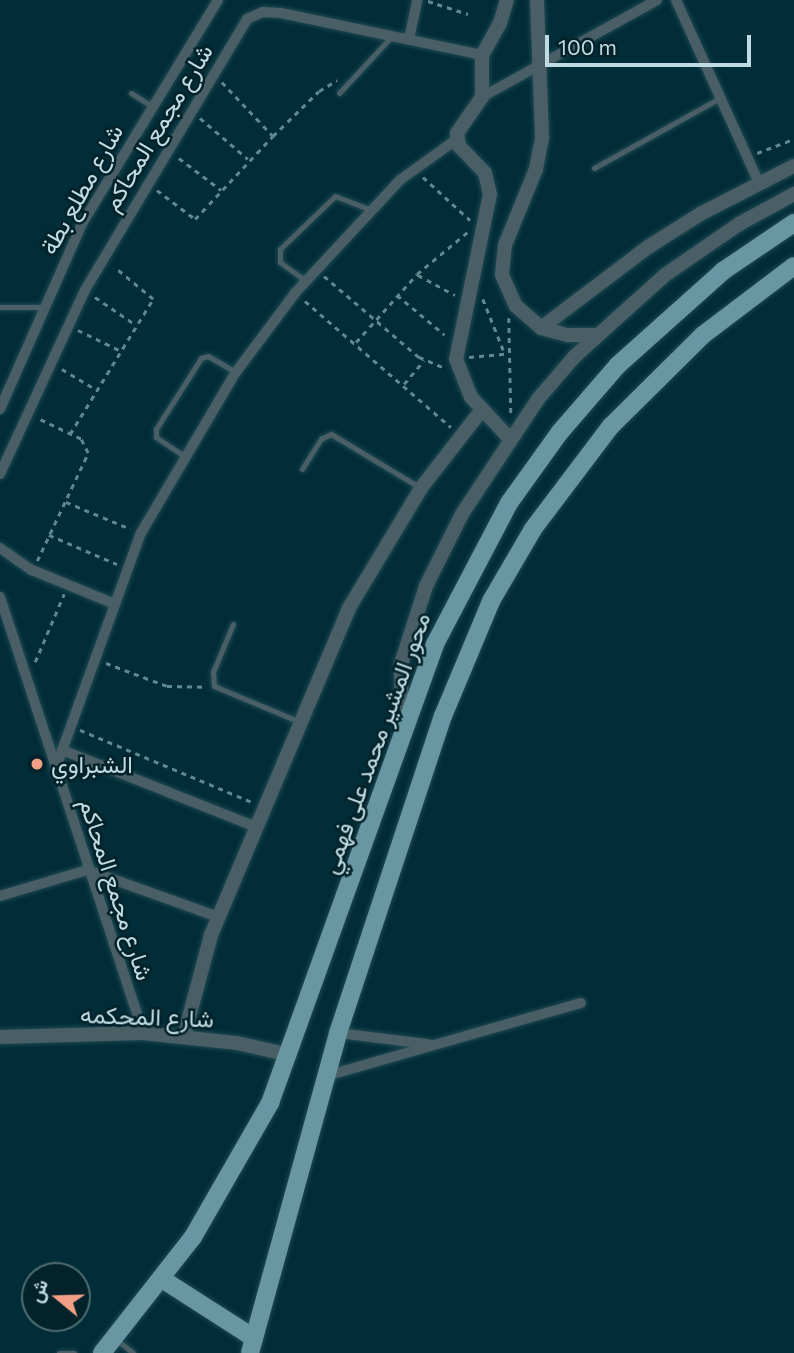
<!DOCTYPE html>
<html>
<head>
<meta charset="utf-8">
<style>
	body { margin:0 }
	#map { position:relative; width:794px; height:1353px; overflow:hidden; background:#002d38; font-family:Commissioner,Vazirmatn,sans-serif }
	div>[style] { position:absolute }
	.path>* { height:2.5px; margin-top:-1.25px; transform-origin:0; background:repeating-linear-gradient(90deg,#638791 0 5px,transparent 0 10px) }
	.roads { filter:drop-shadow(0 0 2px #1f4953) drop-shadow(0 0 2px #1f4953) }
	.service>* { height:5px; margin:-2.5px; padding:0 2.5px; transform-origin:2.5px; border-radius:2.5px; background:#495f65 }
	.minor>* { height:10px; margin:-5px; padding:0 5px; transform-origin:5px; border-radius:5px; background:#495f65 }
	.tertiary>* { height:14px; margin:-7px; padding:0 7px; transform-origin:7px; border-radius:7px; background:#495f65 }
	.primary>* { height:18px; margin:-9px; padding:0 9px; transform-origin:9px; border-radius:9px; background:#6896a3 }
	.dots>* { width:19px; height:19px; translate:-50% -50%; box-sizing:border-box; border:4px solid #04222a; border-radius:50% }
	span { translate:-50% -50%; white-space:nowrap; text-align:center; line-height:1.15; -webkit-text-stroke:5px #04222a; paint-order:stroke }
	.street-label { font-size:24px; color:#bfdbe3 }
	.poi-label { font-size:24px; color:#bfdbe3 }
	.left { translate:0 -50%; text-align:left }
	.north { position:absolute; left:21px; top:1262px; width:70px; height:70px; box-sizing:border-box; background:#04222a; border:2px solid #4f6c74; border-radius:50%; rotate:289deg; font-size:19px; font-weight:700; line-height:28px; text-align:center; color:#bfdbe3 }
	.north::after { content:''; display:block; margin:auto; width:24px; height:32px; background:#f39f85; clip-path:polygon(50% 0,100% 100%,50% 72%,0 100%) }
	.scale { position:absolute; left:545px; top:35px; width:206px; height:32px; box-sizing:border-box; border:4px solid #bfdbe3; border-top:0; padding-left:9px; font-size:21px; line-height:24px; white-space:nowrap; color:#bfdbe3; -webkit-text-stroke:5px #04222a; paint-order:stroke }
</style>
</head>
<body>
<div id="map">
	<div class="path">
		<i style="left:428px;top:1px;width:42px;rotate:18deg"></i>
		<i style="left:222px;top:82px;width:74px;rotate:46.6deg"></i>
		<i style="left:200px;top:118px;width:63px;rotate:40.5deg"></i>
		<i style="left:757px;top:153px;width:40px;rotate:-21deg"></i>
		<i style="left:179px;top:158px;width:53px;rotate:37.3deg"></i>
		<i style="left:423px;top:177px;width:64px;rotate:42.5deg"></i>
		<i style="left:157px;top:190px;width:48px;rotate:37.3deg"></i>
		<i style="left:195px;top:219px;width:114px;rotate:-46.8deg"></i>
		<i style="left:273px;top:136px;width:64px;rotate:-44.4deg"></i>
		<i style="left:319px;top:91px;width:21px;rotate:-31deg"></i>
		<i style="left:418px;top:275px;width:42px;rotate:28.4deg"></i>
		<i style="left:324px;top:276px;width:125px;rotate:40.5deg"></i>
		<i style="left:419px;top:357px;width:26px;rotate:23deg"></i>
		<i style="left:397px;top:295px;width:62px;rotate:39.8deg"></i>
		<i style="left:95px;top:297px;width:50px;rotate:34.3deg"></i>
		<i style="left:483px;top:299px;width:59px;rotate:68.2deg"></i>
		<i style="left:305px;top:301px;width:193px;rotate:40.8deg"></i>
		<i style="left:509px;top:318px;width:95px;rotate:88.8deg"></i>
		<i style="left:78px;top:330px;width:46px;rotate:26deg"></i>
		<i style="left:356px;top:342px;width:91px;rotate:-48.1deg"></i>
		<i style="left:417px;top:274px;width:69px;rotate:-39.7deg"></i>
		<i style="left:469px;top:357px;width:36px;rotate:-5deg"></i>
		<i style="left:62px;top:369px;width:39px;rotate:31deg"></i>
		<i style="left:404px;top:384px;width:31px;rotate:-50deg"></i>
		<i style="left:70px;top:434px;width:158px;rotate:-58.4deg"></i>
		<i style="left:153px;top:299px;width:50px;rotate:-140.6deg"></i>
		<i style="left:66px;top:502px;width:70px;rotate:22.6deg"></i>
		<i style="left:49px;top:535px;width:74px;rotate:23.1deg"></i>
		<i style="left:37px;top:561px;width:119px;rotate:-64.7deg"></i>
		<i style="left:88px;top:453px;width:16px;rotate:-117deg"></i>
		<i style="left:81px;top:439px;width:47px;rotate:-154.5deg"></i>
		<i style="left:35px;top:662px;width:74px;rotate:-66.9deg"></i>
		<i style="left:106px;top:663px;width:65px;rotate:20.7deg"></i>
		<i style="left:167px;top:686px;width:39px;rotate:1deg"></i>
		<i style="left:80px;top:730px;width:186px;rotate:22.7deg"></i>
	</div>
	<div class="roads">
		<div class="service">
			<i style="left:131px;top:93px;width:25px;rotate:32deg"></i>
			<i style="left:339px;top:93px;width:78px;rotate:-47.1deg"></i>
			<i style="left:594px;top:168px;width:144px;rotate:-29.1deg"></i>
			<i style="left:306px;top:281px;width:32px;rotate:-144deg"></i>
			<i style="left:280px;top:262px;width:13px;rotate:-90deg"></i>
			<i style="left:280px;top:249px;width:76px;rotate:-43.9deg"></i>
			<i style="left:335px;top:196px;width:40px;rotate:21deg"></i>
			<i style="left:0;top:307px;width:44px"></i>
			<i style="left:184px;top:456px;width:34px;rotate:-146deg"></i>
			<i style="left:156px;top:437px;width:8px;rotate:-90deg"></i>
			<i style="left:156px;top:429px;width:84px;rotate:-57.6deg"></i>
			<i style="left:201px;top:358px;width:7px;rotate:-16deg"></i>
			<i style="left:208px;top:356px;width:32px;rotate:30deg"></i>
			<i style="left:302px;top:469px;width:36px;rotate:-58deg"></i>
			<i style="left:321px;top:439px;width:11px;rotate:-27deg"></i>
			<i style="left:331px;top:434px;width:105px;rotate:31deg"></i>
			<i style="left:233px;top:624px;width:52px;rotate:112.6deg"></i>
			<i style="left:213px;top:672px;width:14px;rotate:86deg"></i>
			<i style="left:214px;top:686px;width:93px;rotate:22.7deg"></i>
			<i style="left:117px;top:1340px;width:21px;rotate:39deg"></i>
			<i style="left:59px;top:1353px;width:15px"></i>
		</div>
		<div class="minor">
			<i style="left:676px;top:0;width:201px;rotate:65.6deg"></i>
			<i style="left:409px;top:39px;width:40px;rotate:-78deg"></i>
			<i style="left:482px;top:97px;width:200px;rotate:-29deg"></i>
			<i style="left:0;top:409px;width:205px;rotate:-66.1deg"></i>
			<i style="left:83px;top:222px;width:260px;rotate:-58.7deg"></i>
			<i style="left:0;top:474px;width:203px;rotate:-65.2deg"></i>
			<i style="left:85px;top:290px;width:316px;rotate:-59.1deg"></i>
			<i style="left:247px;top:19px;width:17px;rotate:-24deg"></i>
			<i style="left:263px;top:12px;width:18px;rotate:3deg"></i>
			<i style="left:281px;top:13px;width:205px;rotate:11.8deg"></i>
			<i style="left:0;top:548px;width:39px;rotate:35deg"></i>
			<i style="left:32px;top:570px;width:90px;rotate:22.3deg"></i>
			<i style="left:0;top:597px;width:459px;rotate:71.8deg"></i>
			<i style="left:62px;top:750px;width:209px;rotate:21.6deg"></i>
			<i style="left:55px;top:770px;width:252px;rotate:-70.1deg"></i>
			<i style="left:141px;top:533px;width:187px;rotate:-59.5deg"></i>
			<i style="left:236px;top:372px;width:99px;rotate:-53.2deg"></i>
			<i style="left:295px;top:293px;width:154px;rotate:-47.1deg"></i>
			<i style="left:400px;top:180px;width:70px;rotate:-35.7deg"></i>
			<i style="left:0;top:896px;width:91px;rotate:-16.6deg"></i>
			<i style="left:87px;top:870px;width:139px;rotate:19.7deg"></i>
			<i style="left:338px;top:1033px;width:91px;rotate:7deg"></i>
			<i style="left:326px;top:1076px;width:265px;rotate:-16deg"></i>
		</div>
		<div class="tertiary">
			<i style="left:507px;top:0;width:24px;rotate:107deg"></i>
			<i style="left:500px;top:23px;width:37px;rotate:119deg"></i>
			<i style="left:482px;top:55px;width:42px;rotate:90deg"></i>
			<i style="left:482px;top:97px;width:44px;rotate:124.8deg"></i>
			<i style="left:457px;top:133px;width:13px;rotate:81deg"></i>
			<i style="left:459px;top:146px;width:37px;rotate:46deg"></i>
			<i style="left:485px;top:173px;width:22px;rotate:77deg"></i>
			<i style="left:490px;top:194px;width:168px;rotate:101.6deg"></i>
			<i style="left:456px;top:359px;width:41px;rotate:68.5deg"></i>
			<i style="left:471px;top:397px;width:57px;rotate:47.1deg"></i>
			<i style="left:537px;top:0;width:138px;rotate:87.9deg"></i>
			<i style="left:542px;top:138px;width:32px;rotate:101deg"></i>
			<i style="left:536px;top:169px;width:82px;rotate:112.2deg"></i>
			<i style="left:505px;top:245px;width:30px;rotate:96deg"></i>
			<i style="left:502px;top:275px;width:34px;rotate:66deg"></i>
			<i style="left:516px;top:306px;width:33px;rotate:41deg"></i>
			<i style="left:541px;top:328px;width:28px;rotate:15deg"></i>
			<i style="left:568px;top:335px;width:29px"></i>
			<i style="left:541px;top:328px;width:134px;rotate:-37.1deg"></i>
			<i style="left:648px;top:247px;width:64px;rotate:-32.2deg"></i>
			<i style="left:702px;top:213px;width:103px;rotate:-27.1deg"></i>
			<i style="left:402px;top:731px;width:67px;rotate:-90.9deg"></i>
			<i style="left:401px;top:664px;width:82px;rotate:-72.2deg"></i>
			<i style="left:426px;top:586px;width:80px;rotate:-63.4deg"></i>
			<i style="left:462px;top:514px;width:138px;rotate:-56.5deg"></i>
			<i style="left:538px;top:399px;width:57px;rotate:-49.3deg"></i>
			<i style="left:575px;top:356px;width:121px;rotate:-42deg"></i>
			<i style="left:665px;top:275px;width:90px;rotate:-34.6deg"></i>
			<i style="left:739px;top:224px;width:63px;rotate:-28.6deg"></i>
			<i style="left:184px;top:1036px;width:105px;rotate:-75deg"></i>
			<i style="left:211px;top:935px;width:355px;rotate:-67.1deg"></i>
			<i style="left:349px;top:608px;width:140px;rotate:-59deg"></i>
			<i style="left:421px;top:488px;width:98px;rotate:-52.1deg"></i>
			<i style="left:0;top:1037px;width:143px;rotate:-1.6deg"></i>
			<i style="left:143px;top:1033px;width:95px;rotate:6.1deg"></i>
			<i style="left:237px;top:1043px;width:54px;rotate:12.8deg"></i>
		</div>
		<div class="primary">
			<i style="left:162px;top:1279px;width:109px;rotate:32.7deg"></i>
			<i style="left:102px;top:1353px;width:147px;rotate:-51.9deg"></i>
			<i style="left:193px;top:1237px;width:155px;rotate:-60.1deg"></i>
			<i style="left:270px;top:1103px;width:488px;rotate:-70.2deg"></i>
			<i style="left:435px;top:644px;width:159px;rotate:-62.3deg"></i>
			<i style="left:509px;top:503px;width:87px;rotate:-54.3deg"></i>
			<i style="left:560px;top:432px;width:89px;rotate:-49.1deg"></i>
			<i style="left:618px;top:365px;width:141px;rotate:-41.8deg"></i>
			<i style="left:723px;top:271px;width:86px;rotate:-34.1deg"></i>
			<i style="left:250px;top:1353px;width:332px;rotate:-74.6deg"></i>
			<i style="left:338px;top:1033px;width:334px;rotate:-71.7deg"></i>
			<i style="left:443px;top:716px;width:125px;rotate:-67.3deg"></i>
			<i style="left:491px;top:601px;width:83px;rotate:-59.7deg"></i>
			<i style="left:533px;top:529px;width:129px;rotate:-52.9deg"></i>
			<i style="left:611px;top:426px;width:129px;rotate:-44.7deg"></i>
			<i style="left:703px;top:335px;width:114px;rotate:-37.2deg"></i>
		</div>
	</div>
	<div class="dots">
		<i style="left:37px;top:764px;background:#f39f85"></i>
	</div>
	<div class="street-label">
		<span style="left:157px;top:127px;rotate:-59deg">شارع مجمع المحاكم</span>
		<span style="left:81px;top:189px;rotate:-61deg">شارع مطلع بطة</span>
		<span style="left:375px;top:743px;rotate:-70deg">محور المشير محمد على فهمي</span>
		<span style="left:117px;top:889px;rotate:72deg">شارع مجمع المحاكم</span>
		<span style="left:147px;top:1016px;rotate:2deg">شارع المحكمه</span>
	</div>
	<div class="poi-label">
		<span class="left" style="left:51px;top:764px">الشبراوي</span>
	</div>
	<div class="north">ش</div>
	<div class="scale">100 m</div>
</div>
</body>
</html>
